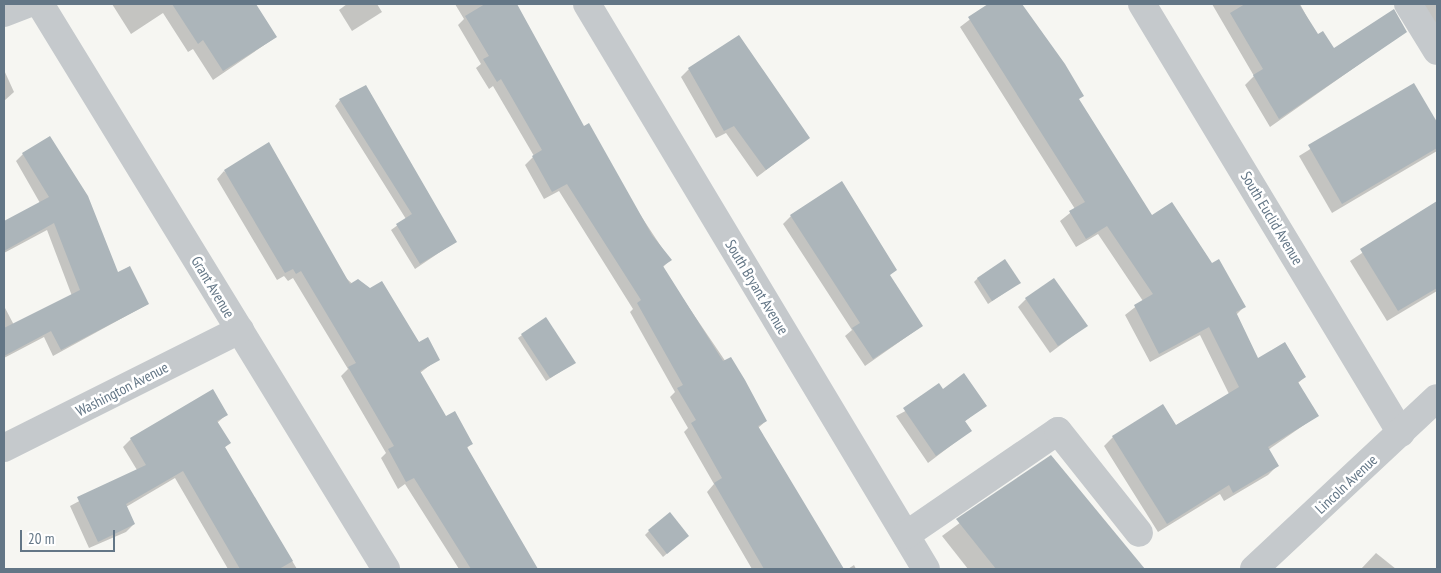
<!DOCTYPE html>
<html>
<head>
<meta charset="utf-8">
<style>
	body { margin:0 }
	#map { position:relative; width:1441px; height:573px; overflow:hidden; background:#f6f6f2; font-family:"PT Sans Narrow",sans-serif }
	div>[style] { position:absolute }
	.shadow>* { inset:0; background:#0003 }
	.building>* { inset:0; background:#acb5ba }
	.minor>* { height:28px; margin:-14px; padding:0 14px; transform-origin:14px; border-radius:14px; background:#c5c9cc }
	span { translate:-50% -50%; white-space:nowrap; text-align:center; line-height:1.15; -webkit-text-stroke:5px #fff; paint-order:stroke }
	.street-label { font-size:15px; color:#637686 }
	.frame { position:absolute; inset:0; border:5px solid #637686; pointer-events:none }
	.scale { position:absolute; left:20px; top:530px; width:95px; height:22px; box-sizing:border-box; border:2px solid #637686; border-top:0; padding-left:6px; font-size:15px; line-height:18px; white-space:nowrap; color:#637686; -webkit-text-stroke:4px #fff; paint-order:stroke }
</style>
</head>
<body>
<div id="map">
	<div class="shadow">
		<i style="clip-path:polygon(112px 4px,255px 4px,276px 37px,213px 80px,193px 49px,188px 52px,163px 13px,131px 34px)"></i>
		<i style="clip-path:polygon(347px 4px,377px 4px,382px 12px,352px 31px,339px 10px)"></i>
		<i style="clip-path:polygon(455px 4px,515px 4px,583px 128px,670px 260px,662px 268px,766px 421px,758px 428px,842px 569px,752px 569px,707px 492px,714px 484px,684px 432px,688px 428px,670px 397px,675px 392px,630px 312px,633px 309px,559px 191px,544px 199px,525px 165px,534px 156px,493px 86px,489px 89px,476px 68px,481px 64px,458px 25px,464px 19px)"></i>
		<i style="clip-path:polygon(990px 4px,1021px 4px,1064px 65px,1078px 100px,1152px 217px,1211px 264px,1244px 307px,1236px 315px,1257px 360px,1305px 377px,1298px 383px,1317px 416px,1268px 450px,1278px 465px,1268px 475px,1224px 501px,1220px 494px,1158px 532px,1104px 446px,1113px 437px,1175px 426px,1229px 394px,1200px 335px,1150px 362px,1125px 315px,1143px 301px,1098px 234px,1076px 247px,1060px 221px,1075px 209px,960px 27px)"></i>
		<i style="clip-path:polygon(1212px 4px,1300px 4px,1317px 36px,1333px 50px,1405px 32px,1270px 127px,1245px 85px,1254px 76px)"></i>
		<i style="clip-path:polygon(1413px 4px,1437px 4px,1437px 31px)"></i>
		<i style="clip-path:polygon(689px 69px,808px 138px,757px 177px,726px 133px,716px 138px,681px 77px)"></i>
		<i style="clip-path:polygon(4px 70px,14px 92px,4px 101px)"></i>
		<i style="clip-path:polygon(1414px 85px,1437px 124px,1437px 151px,1332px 213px,1299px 156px)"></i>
		<i style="clip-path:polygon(340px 100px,455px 242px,415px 269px,391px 230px,406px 219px,335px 106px)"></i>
		<i style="clip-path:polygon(23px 154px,117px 273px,148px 304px,53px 356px,44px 337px,4px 358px,4px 306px,14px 325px,72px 296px,47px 230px,4px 253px,4px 222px,40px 203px,16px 161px)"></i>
		<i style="clip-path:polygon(224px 171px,438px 359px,420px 373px,445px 418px,471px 444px,466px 449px,537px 569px,459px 569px,405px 484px,398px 489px,381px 458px,386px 453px,341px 376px,348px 369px,293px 278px,288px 281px,284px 276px,277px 280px,217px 179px)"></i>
		<i style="clip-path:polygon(1437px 203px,1437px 291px,1387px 321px,1350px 261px)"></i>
		<i style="clip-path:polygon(791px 216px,889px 276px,922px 326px,865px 366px,845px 336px,852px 330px,783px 224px)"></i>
		<i style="clip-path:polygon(978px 278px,1019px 283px,988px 304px,974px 282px)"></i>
		<i style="clip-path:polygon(1026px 299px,1086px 326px,1050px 353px,1018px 307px)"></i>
		<i style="clip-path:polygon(522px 335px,574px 363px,546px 381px,518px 338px)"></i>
		<i style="clip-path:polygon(943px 391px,985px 405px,964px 422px,970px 431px,928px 463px,896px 416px)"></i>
		<i style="clip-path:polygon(226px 415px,217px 423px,229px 443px,224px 448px,297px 569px,228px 569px,175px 478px,126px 507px,134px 524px,126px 532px,89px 548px,70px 506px,137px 470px,123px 447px,131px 439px)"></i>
		<i style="clip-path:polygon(1051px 456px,1144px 569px,968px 569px,942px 536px)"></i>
		<i style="clip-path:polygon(649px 531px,684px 539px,663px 557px,645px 535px)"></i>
		<i style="clip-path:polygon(1376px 553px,1396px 569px,1361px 569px)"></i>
		<i style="clip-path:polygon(854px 565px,856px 569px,848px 569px)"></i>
	</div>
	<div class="building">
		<i style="clip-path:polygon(172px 4px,256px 4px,277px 37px,223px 71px,203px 40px,198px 44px)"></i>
		<i style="clip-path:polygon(485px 4px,517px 4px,584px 126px,589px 123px,652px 235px,672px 260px,663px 266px,723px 361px,731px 357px,745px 380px,767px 421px,758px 426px,844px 569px,764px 569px,714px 483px,722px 478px,691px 423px,696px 420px,677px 388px,683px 385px,637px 303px,641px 300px,567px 184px,552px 192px,532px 156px,542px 150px,501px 79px,497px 82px,483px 59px,489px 56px,465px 16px)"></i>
		<i style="clip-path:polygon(988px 4px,1022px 4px,1065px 64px,1084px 96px,1079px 99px,1152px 215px,1172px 202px,1212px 263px,1219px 259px,1246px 307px,1236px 312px,1258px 358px,1285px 342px,1306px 377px,1298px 382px,1319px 416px,1268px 447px,1279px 466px,1233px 493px,1229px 485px,1167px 524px,1112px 436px,1163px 404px,1176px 425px,1239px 387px,1209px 327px,1159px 354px,1134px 305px,1153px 294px,1107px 226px,1086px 239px,1069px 211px,1085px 202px,968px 17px)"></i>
		<i style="clip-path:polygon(1245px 4px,1299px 4px,1318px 34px,1323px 31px,1334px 48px,1394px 9px,1407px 32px,1279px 119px,1253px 75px,1263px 69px,1230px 13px)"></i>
		<i style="clip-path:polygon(739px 35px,810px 138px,766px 170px,734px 126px,724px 131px,688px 68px)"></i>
		<i style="clip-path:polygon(1414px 83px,1437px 122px,1437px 148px,1342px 204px,1308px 145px)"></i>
		<i style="clip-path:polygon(366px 85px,457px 242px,420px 264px,396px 224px,412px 214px,339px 99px)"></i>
		<i style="clip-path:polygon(50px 136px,88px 196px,118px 272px,130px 266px,149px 304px,61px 350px,51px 331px,4px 356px,4px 328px,80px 290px,54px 223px,4px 251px,4px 221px,49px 197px,22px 153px)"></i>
		<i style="clip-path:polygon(269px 142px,350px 284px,358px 279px,370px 288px,382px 281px,419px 342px,428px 337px,440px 360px,420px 371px,446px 416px,455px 411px,473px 444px,467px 447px,538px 569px,471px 569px,414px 478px,406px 482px,388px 449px,394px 446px,348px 367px,356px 363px,301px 271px,296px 274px,293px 269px,285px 273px,224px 170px)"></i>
		<i style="clip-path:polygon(842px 181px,897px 270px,890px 275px,923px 326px,873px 359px,852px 328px,860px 323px,790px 215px)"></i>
		<i style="clip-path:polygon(1437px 201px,1437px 288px,1398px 311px,1360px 249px)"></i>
		<i style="clip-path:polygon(1005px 259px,1021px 283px,992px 301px,977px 278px)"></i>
		<i style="clip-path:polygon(1054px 278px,1088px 326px,1058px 346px,1025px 298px)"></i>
		<i style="clip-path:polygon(546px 317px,576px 363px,550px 378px,521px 334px)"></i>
		<i style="clip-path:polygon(964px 373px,987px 406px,965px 421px,972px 431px,936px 456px,903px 408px,939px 383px,943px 389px)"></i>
		<i style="clip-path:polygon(213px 389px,228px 415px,217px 421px,231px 443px,225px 447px,293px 561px,279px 569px,240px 569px,183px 471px,126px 504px,135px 524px,98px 542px,77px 497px,146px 465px,130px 438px)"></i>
		<i style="clip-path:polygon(1051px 455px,1145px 569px,996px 569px,956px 519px)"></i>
		<i style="clip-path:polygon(670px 512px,689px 536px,667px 554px,648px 530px)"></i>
	</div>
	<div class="minor">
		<i style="left:40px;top:4px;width:663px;rotate:58.52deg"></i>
		<i style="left:587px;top:4px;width:659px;rotate:59.04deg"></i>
		<i style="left:1142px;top:4px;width:501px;rotate:58.88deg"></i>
		<i style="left:1408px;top:4px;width:55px;rotate:58.3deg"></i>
		<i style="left:4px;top:13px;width:25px;rotate:-21deg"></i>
		<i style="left:4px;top:448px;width:264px;rotate:-26.6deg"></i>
		<i style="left:906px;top:535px;width:184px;rotate:-34.4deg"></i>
		<i style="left:1058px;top:431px;width:130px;rotate:51.5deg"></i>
		<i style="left:1254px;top:569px;width:250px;rotate:-43.1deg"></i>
	</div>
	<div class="street-label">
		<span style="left:1272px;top:218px;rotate:59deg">South Euclid Avenue</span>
		<span style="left:213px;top:287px;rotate:59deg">Grant Avenue</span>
		<span style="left:757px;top:287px;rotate:59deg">South Bryant Avenue</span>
		<span style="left:122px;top:389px;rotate:-27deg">Washington Avenue</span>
		<span style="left:1346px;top:484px;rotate:-43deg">Lincoln Avenue</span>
	</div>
	<div class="frame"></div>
	<div class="scale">20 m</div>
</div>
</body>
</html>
